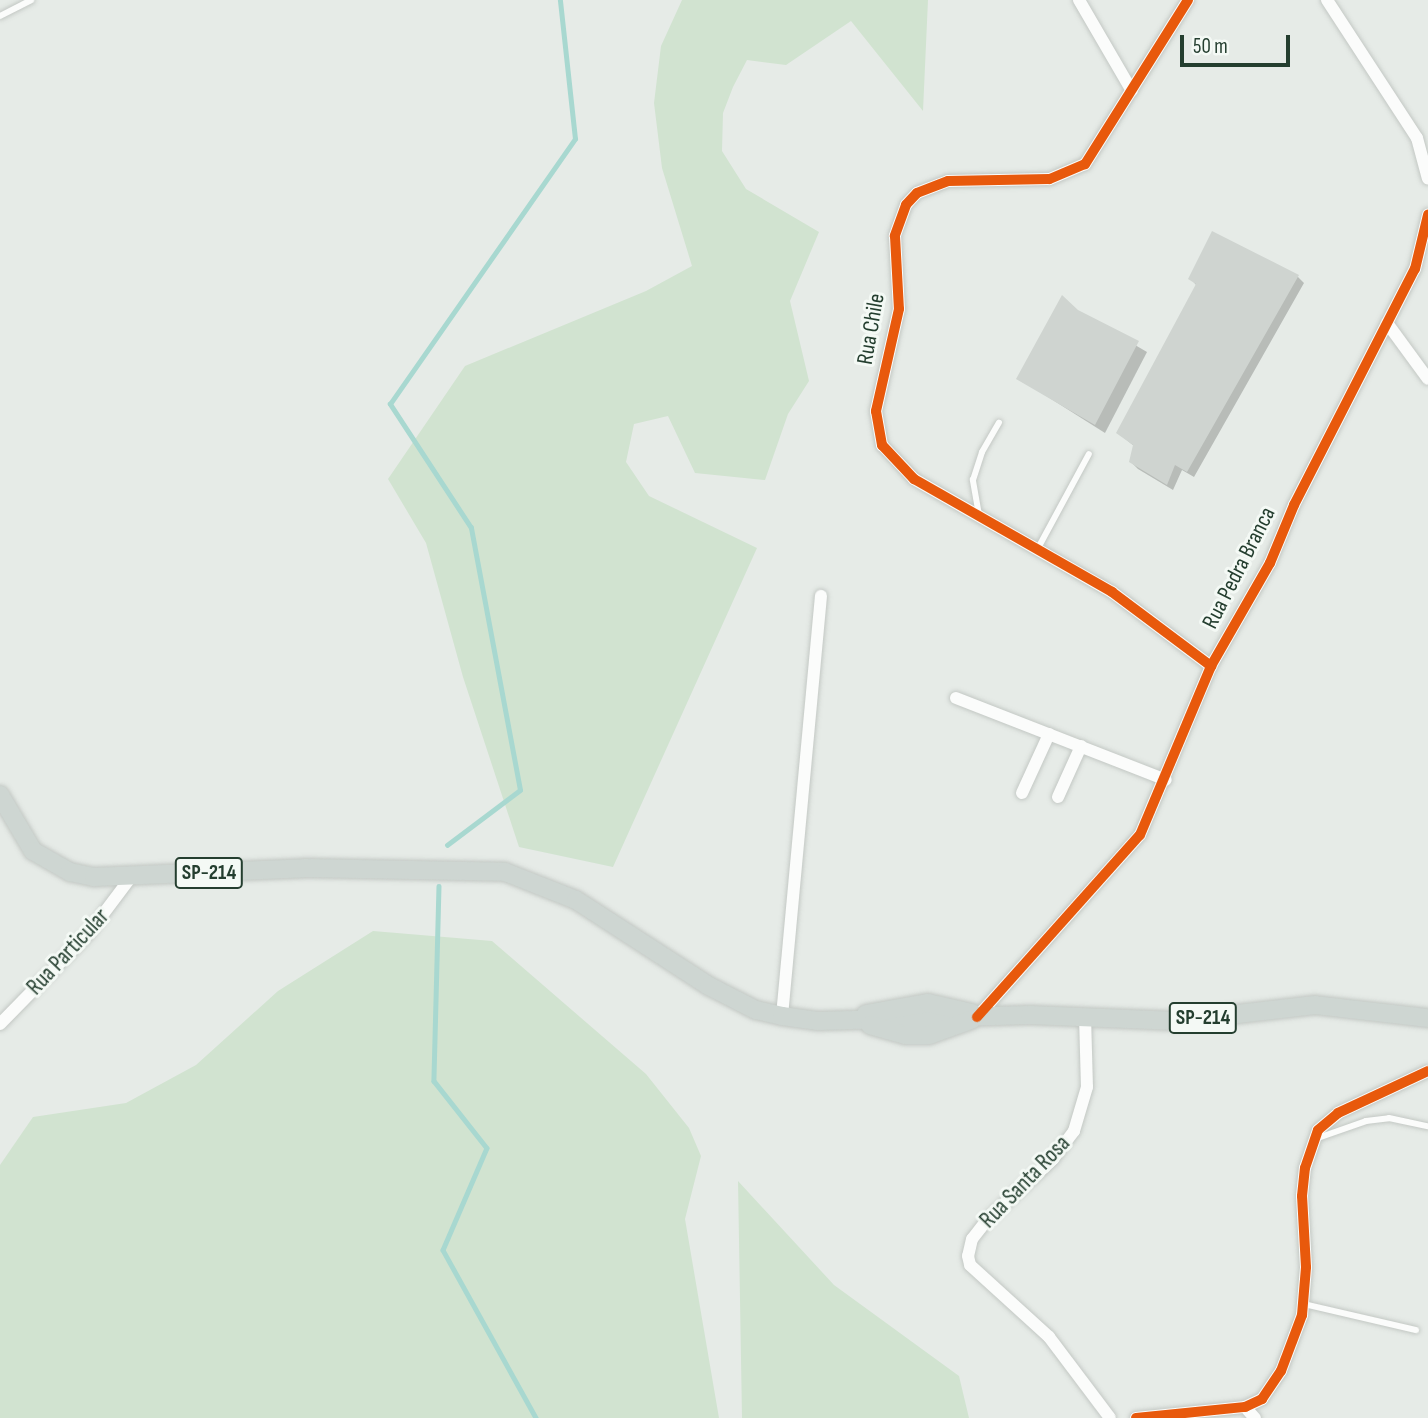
<!DOCTYPE html>
<html>
<head>
<meta charset="utf-8">
<style>
	body { margin:0 }
	#map { position:relative; width:1428px; height:1418px; overflow:hidden; background:#e6ebe7; font-family:"Sofia Sans Condensed",sans-serif }
	div>[style] { position:absolute }
	.green>* { inset:0; background:#d1e3d0 }
	.shadow>* { inset:0; background:#0003 }
	.stream>* { height:4.5px; margin:-2.25px; padding:0 2.25px; transform-origin:2.25px; border-radius:2.25px; background:#a8d8d0 }
	.building>* { inset:0; background:#cfd4d0 }
	.roads { filter:drop-shadow(0 0 2px #c3c8c4) drop-shadow(0 0 2px #c3c8c4) }
	.service>* { height:6px; margin:-3px; padding:0 3px; transform-origin:3px; border-radius:3px; background:#fbfcfb }
	.minor>* { height:12px; margin:-6px; padding:0 6px; transform-origin:6px; border-radius:6px; background:#fbfcfb }
	.primary>* { height:18px; margin:-9px; padding:0 9px; transform-origin:9px; border-radius:9px; background:#ced6d2 }
	.cycleway>* { height:10px; margin:-5px; padding:0 5px; transform-origin:5px; border-radius:5px; background:#e8590c }
	span { translate:-50% -50%; white-space:nowrap; text-align:center; line-height:1.15; -webkit-text-stroke:6px #f4f9f5; paint-order:stroke }
	.shield-label span { padding:2px 5px; background:#f4f9f5; border:2px solid; border-radius:5px; -webkit-text-stroke-width:0 }
	.shield-label { font-size:21px; color:#243e2f; font-weight:700 }
	.street-label { font-size:23px; color:#243e2f }
	.scale { position:absolute; left:1180px; top:35px; width:110px; height:32px; box-sizing:border-box; border:4px solid #243e2f; border-top:0; padding-left:9px; font-size:21px; line-height:24px; white-space:nowrap; color:#243e2f; -webkit-text-stroke:5px #f4f9f5; paint-order:stroke }
</style>
</head>
<body>
<div id="map">
	<div class="green">
		<i style="clip-path:polygon(682px 0,928px 0,923px 111px,851px 21px,786px 65px,747px 60px,733px 87px,723px 113px,722px 151px,746px 189px,819px 232px,790px 301px,809px 381px,788px 414px,765px 480px,695px 473px,668px 416px,634px 424px,626px 462px,649px 496px,757px 548px,613px 867px,519px 847px,463px 677px,426px 543px,388px 479px,465px 366px,646px 291px,692px 266px,662px 168px,654px 103px,661px 46px)"></i>
		<i style="clip-path:polygon(373px 931px,492px 941px,646px 1074px,689px 1128px,701px 1156px,685px 1219px,719px 1418px,0 1418px,0 1165px,33px 1117px,126px 1103px,196px 1065px,278px 991px)"></i>
		<i style="clip-path:polygon(738px 1181px,834px 1285px,959px 1376px,969px 1418px,742px 1418px)"></i>
	</div>
	<div class="shadow">
		<i style="clip-path:polygon(1298px 277px,1304px 283px,1194px 477px,1182px 470px,1173px 490px,1138px 469px,1131px 462px,1134px 446px,1118px 433px,1197px 286px,1190px 278px)"></i>
		<i style="clip-path:polygon(1077px 311px,1147px 352px,1105px 433px,1018px 378px)"></i>
	</div>
	<div class="stream">
		<i style="left:447px;top:845px;width:91px;rotate:-37deg"></i>
		<i style="left:520px;top:790px;width:267px;rotate:-100.6deg"></i>
		<i style="left:471px;top:528px;width:148px;rotate:-123.2deg"></i>
		<i style="left:390px;top:404px;width:323px;rotate:-55.1deg"></i>
		<i style="left:575px;top:139px;width:140px;rotate:-96.2deg"></i>
		<i style="left:439px;top:886px;width:195px;rotate:91.5deg"></i>
		<i style="left:434px;top:1081px;width:85px;rotate:51.7deg"></i>
		<i style="left:487px;top:1148px;width:111px;rotate:113.3deg"></i>
		<i style="left:443px;top:1250px;width:192px;rotate:61deg"></i>
	</div>
	<div class="building">
		<i style="clip-path:polygon(1212px 231px,1299px 275px,1187px 472px,1175px 465px,1167px 485px,1129px 462px,1133px 445px,1116px 433px,1196px 284px,1188px 279px)"></i>
		<i style="clip-path:polygon(1062px 295px,1078px 310px,1139px 341px,1095px 425px,1016px 379px)"></i>
	</div>
	<div class="roads">
		<div class="service">
			<i style="left:0;top:16px;width:35px;rotate:-27deg"></i>
			<i style="left:979px;top:515px;width:36px;rotate:-100deg"></i>
			<i style="left:973px;top:480px;width:29px;rotate:-72deg"></i>
			<i style="left:982px;top:452px;width:34px;rotate:-60deg"></i>
			<i style="left:1037px;top:550px;width:109px;rotate:-61.6deg"></i>
			<i style="left:1315px;top:1139px;width:54px;rotate:-19.4deg"></i>
			<i style="left:1366px;top:1121px;width:23px;rotate:-7deg"></i>
			<i style="left:1389px;top:1118px;width:40px;rotate:12deg"></i>
			<i style="left:1304px;top:1304px;width:115px;rotate:13.1deg"></i>
		</div>
		<div class="minor">
			<i style="left:1079px;top:0;width:105px;rotate:59.8deg"></i>
			<i style="left:1188px;top:0;width:194px;rotate:122.1deg"></i>
			<i style="left:1085px;top:164px;width:39px;rotate:157deg"></i>
			<i style="left:1049px;top:179px;width:101px;rotate:178.9deg"></i>
			<i style="left:948px;top:181px;width:33px;rotate:159deg"></i>
			<i style="left:917px;top:193px;width:16px;rotate:133deg"></i>
			<i style="left:906px;top:205px;width:33px;rotate:110deg"></i>
			<i style="left:895px;top:236px;width:73px;rotate:86.9deg"></i>
			<i style="left:899px;top:309px;width:105px;rotate:102.7deg"></i>
			<i style="left:876px;top:411px;width:35px;rotate:80deg"></i>
			<i style="left:882px;top:445px;width:47px;rotate:46.7deg"></i>
			<i style="left:914px;top:479px;width:228px;rotate:29.7deg"></i>
			<i style="left:1112px;top:592px;width:124px;rotate:36.8deg"></i>
			<i style="left:1327px;top:0;width:165px;rotate:56.9deg"></i>
			<i style="left:1417px;top:138px;width:42px;rotate:75deg"></i>
			<i style="left:1387px;top:323px;width:69px;rotate:53.8deg"></i>
			<i style="left:956px;top:698px;width:225px;rotate:21.3deg"></i>
			<i style="left:1022px;top:793px;width:65px;rotate:-65.4deg"></i>
			<i style="left:1058px;top:797px;width:56px;rotate:-65.7deg"></i>
			<i style="left:782px;top:1016px;width:422px;rotate:-84.7deg"></i>
			<i style="left:1085px;top:1016px;width:71px;rotate:88.4deg"></i>
			<i style="left:1087px;top:1087px;width:46px;rotate:106.5deg"></i>
			<i style="left:1074px;top:1131px;width:35px;rotate:127deg"></i>
			<i style="left:1053px;top:1159px;width:90px;rotate:137.3deg"></i>
			<i style="left:987px;top:1220px;width:24px;rotate:128deg"></i>
			<i style="left:972px;top:1239px;width:17px;rotate:103deg"></i>
			<i style="left:968px;top:1256px;width:9px;rotate:77deg"></i>
			<i style="left:970px;top:1265px;width:107px;rotate:42.3deg"></i>
			<i style="left:1049px;top:1337px;width:101px;rotate:53deg"></i>
			<i style="left:977px;top:1017px;width:244px;rotate:-48.2deg"></i>
			<i style="left:1140px;top:835px;width:183px;rotate:-67.2deg"></i>
			<i style="left:1211px;top:666px;width:119px;rotate:-60.2deg"></i>
			<i style="left:1270px;top:563px;width:63px;rotate:-67.5deg"></i>
			<i style="left:1294px;top:505px;width:265px;rotate:-62.9deg"></i>
			<i style="left:1415px;top:269px;width:56px;rotate:-76.5deg"></i>
			<i style="left:0;top:1024px;width:127px;rotate:-45.6deg"></i>
			<i style="left:89px;top:933px;width:70px;rotate:-53.1deg"></i>
			<i style="left:1245px;top:1407px;width:15px;rotate:48deg"></i>
			<i style="left:1136px;top:1418px;width:110px;rotate:-5.8deg"></i>
			<i style="left:1245px;top:1407px;width:19px;rotate:-25deg"></i>
			<i style="left:1262px;top:1399px;width:34px;rotate:-56deg"></i>
			<i style="left:1281px;top:1371px;width:60px;rotate:-69.4deg"></i>
			<i style="left:1302px;top:1315px;width:48px;rotate:-85.2deg"></i>
			<i style="left:1306px;top:1267px;width:71px;rotate:-93.2deg"></i>
			<i style="left:1302px;top:1196px;width:28px;rotate:-84deg"></i>
			<i style="left:1305px;top:1168px;width:40px;rotate:-71.1deg"></i>
			<i style="left:1318px;top:1130px;width:26px;rotate:-40deg"></i>
			<i style="left:1338px;top:1113px;width:99px;rotate:-25deg"></i>
		</div>
		<div class="primary">
			<i style="left:0;top:795px;width:65px;rotate:59.5deg"></i>
			<i style="left:33px;top:851px;width:43px;rotate:29.6deg"></i>
			<i style="left:70px;top:872px;width:25px;rotate:12deg"></i>
			<i style="left:94px;top:877px;width:211px;rotate:-2.4deg"></i>
			<i style="left:305px;top:868px;width:200px;rotate:1.1deg"></i>
			<i style="left:505px;top:872px;width:76px;rotate:21.5deg"></i>
			<i style="left:576px;top:900px;width:158px;rotate:32.9deg"></i>
			<i style="left:709px;top:986px;width:53px;rotate:27.1deg"></i>
			<i style="left:756px;top:1010px;width:27px;rotate:13deg"></i>
			<i style="left:782px;top:1016px;width:35px;rotate:8deg"></i>
			<i style="left:817px;top:1021px;width:213px;rotate:-1.6deg"></i>
			<i style="left:1030px;top:1015px;width:147px;rotate:2.3deg"></i>
			<i style="left:1177px;top:1021px;width:139px;rotate:-6.6deg"></i>
			<i style="left:1315px;top:1005px;width:114px;rotate:6.6deg"></i>
			<i style="left:866px;top:1014px;width:63px;rotate:-10.1deg"></i>
			<i style="left:928px;top:1003px;width:45px;rotate:12.8deg"></i>
			<i style="left:870px;top:1025px;width:36px;rotate:16deg"></i>
			<i style="left:905px;top:1035px;width:24px"></i>
			<i style="left:929px;top:1035px;width:45px;rotate:-19.7deg"></i>
		</div>
	</div>
	<div class="cycleway">
		<i style="left:1188px;top:0;width:194px;rotate:122.1deg"></i>
		<i style="left:1085px;top:164px;width:39px;rotate:157deg"></i>
		<i style="left:1049px;top:179px;width:101px;rotate:178.9deg"></i>
		<i style="left:948px;top:181px;width:33px;rotate:159deg"></i>
		<i style="left:917px;top:193px;width:16px;rotate:133deg"></i>
		<i style="left:906px;top:205px;width:33px;rotate:110deg"></i>
		<i style="left:895px;top:236px;width:73px;rotate:86.9deg"></i>
		<i style="left:899px;top:309px;width:105px;rotate:102.7deg"></i>
		<i style="left:876px;top:411px;width:35px;rotate:80deg"></i>
		<i style="left:882px;top:445px;width:47px;rotate:46.7deg"></i>
		<i style="left:914px;top:479px;width:228px;rotate:29.7deg"></i>
		<i style="left:1112px;top:592px;width:124px;rotate:36.8deg"></i>
		<i style="left:977px;top:1017px;width:244px;rotate:-48.2deg"></i>
		<i style="left:1140px;top:835px;width:183px;rotate:-67.2deg"></i>
		<i style="left:1211px;top:666px;width:119px;rotate:-60.2deg"></i>
		<i style="left:1270px;top:563px;width:63px;rotate:-67.5deg"></i>
		<i style="left:1294px;top:505px;width:265px;rotate:-62.9deg"></i>
		<i style="left:1415px;top:269px;width:56px;rotate:-76.5deg"></i>
		<i style="left:1136px;top:1418px;width:110px;rotate:-5.8deg"></i>
		<i style="left:1245px;top:1407px;width:19px;rotate:-25deg"></i>
		<i style="left:1262px;top:1399px;width:34px;rotate:-56deg"></i>
		<i style="left:1281px;top:1371px;width:60px;rotate:-69.4deg"></i>
		<i style="left:1302px;top:1315px;width:48px;rotate:-85.2deg"></i>
		<i style="left:1306px;top:1267px;width:71px;rotate:-93.2deg"></i>
		<i style="left:1302px;top:1196px;width:28px;rotate:-84deg"></i>
		<i style="left:1305px;top:1168px;width:40px;rotate:-71.1deg"></i>
		<i style="left:1318px;top:1130px;width:26px;rotate:-40deg"></i>
		<i style="left:1338px;top:1113px;width:99px;rotate:-25deg"></i>
	</div>
	<div class="shield-label">
		<span style="left:209px;top:873px">SP-214</span>
		<span style="left:1203px;top:1018px">SP-214</span>
	</div>
	<div class="street-label">
		<span style="left:871px;top:329px;rotate:-80deg">Rua Chile</span>
		<span style="left:1239px;top:568px;rotate:-63deg">Rua Pedra Branca</span>
		<span style="left:68px;top:952px;rotate:-47deg">Rua Particular</span>
		<span style="left:1025px;top:1182px;rotate:-46deg">Rua Santa Rosa</span>
	</div>
	<div class="scale">50 m</div>
</div>
</body>
</html>
